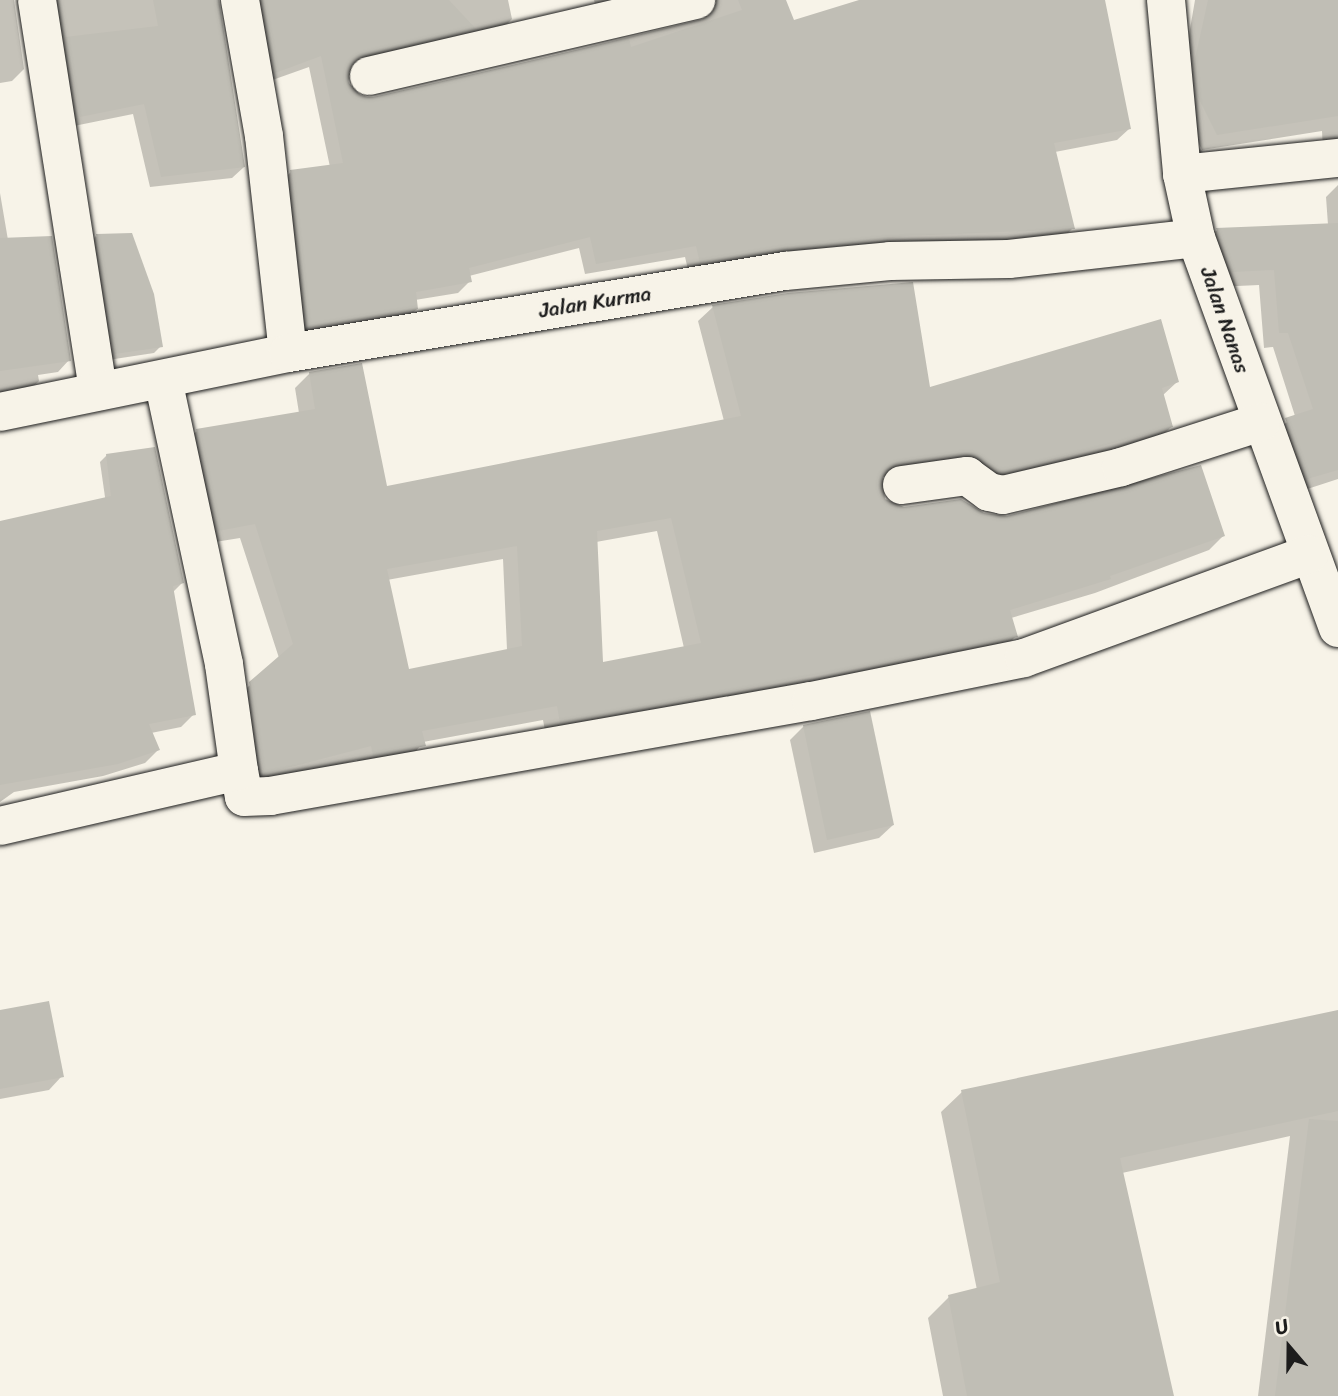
<!DOCTYPE html>
<html>
<head>
<meta charset="utf-8">
<style>
	body { margin:0 }
	#map { position:relative; width:1338px; height:1396px; overflow:hidden; background:#f7f3e8; font-family:Sriracha,sans-serif }
	div>[style] { position:absolute }
	.shadow>* { inset:0; background:#0003 }
	.building>* { inset:0; background:#c0beb5 }
	.roads { filter:drop-shadow(0 0 2px #1c1c1c) drop-shadow(0 0 2px #1c1c1c) }
	.minor>* { height:38px; margin:-19px; padding:0 19px; transform-origin:19px; border-radius:19px; background:#f7f3e8 }
	span { translate:-50% -50%; white-space:nowrap; text-align:center; line-height:1.15; -webkit-text-stroke:5px #f7f3e8; paint-order:stroke }
	.street-label { font-size:21px; color:#1c1c1c }
	.north { position:absolute; left:1254px; top:1312px; width:70px; height:70px; -webkit-text-stroke:5px #f7f3e8; paint-order:stroke; rotate:340deg; font-size:19px; font-weight:700; line-height:28px; text-align:center; color:#1c1c1c }
	.north::after { content:''; display:block; margin:auto; width:24px; height:32px; background:#1c1c1c; clip-path:polygon(50% 0,100% 100%,50% 72%,0 100%) }
</style>
</head>
<body>
<div id="map">
	<div class="shadow">
		<i style="clip-path:polygon(0 0,14px 0,24px 69px,12px 81px,0 83px)"></i>
		<i style="clip-path:polygon(41px 0,218px 0,244px 167px,232px 178px,150px 187px,133px 114px,69px 127px)"></i>
		<i style="clip-path:polygon(246px 0,508px 0,512px 19px,500px 31px,350px 66px,346px 70px,351px 92px,374px 99px,703px 19px,706px 7px,700px 0,785px 0,793px 22px,865px 0,1104px 0,1129px 129px,1117px 140px,1055px 152px,1073px 228px,1061px 240px,689px 274px,685px 257px,585px 274px,579px 248px,469px 276px,470px 281px,458px 293px,415px 300px,417px 309px,405px 320px,296px 338px,279px 183px,291px 172px,330px 167px,309px 67px,264px 83px)"></i>
		<i style="clip-path:polygon(594px 0,639px 0,596px 9px)"></i>
		<i style="clip-path:polygon(1195px 0,1338px 0,1338px 159px,1323px 152px,1322px 131px,1202px 150px,1187px 120px,1185px 58px)"></i>
		<i style="clip-path:polygon(1338px 185px,1338px 479px,1292px 494px,1270px 435px,1295px 416px,1273px 347px,1264px 348px,1259px 285px,1216px 287px,1202px 245px,1217px 230px,1328px 225px,1326px 197px)"></i>
		<i style="clip-path:polygon(0 193px,8px 240px,69px 360px,58px 372px,38px 375px,39px 381px,27px 392px,0 398px)"></i>
		<i style="clip-path:polygon(96px 236px,161px 346px,154px 353px,108px 360px,90px 242px)"></i>
		<i style="clip-path:polygon(evenodd,713px 307px,929px 389px,1177px 382px,1162px 396px,1171px 427px,1157px 441px,987px 486px,950px 468px,883px 477px,884px 500px,904px 508px,1223px 536px,1209px 550px,1095px 593px,1011px 618px,1016px 636px,1001px 651px,546px 736px,543px 720px,423px 742px,409px 760px,359px 769px,357px 760px,250px 788px,235px 699px,279px 658px,240px 538px,209px 543px,182px 445px,197px 431px,299px 413px,295px 388px,310px 373px,385px 488px,724px 421px,698px 321px,713px 307px,657px 531px,684px 648px,601px 664px,596px 542px,657px 531px,713px 307px,503px 559px,507px 650px,407px 671px,387px 580px,503px 559px)"></i>
		<i style="clip-path:polygon(107px 455px,164px 495px,106px 504px,100px 462px)"></i>
		<i style="clip-path:polygon(0 578px,182px 583px,172px 593px,194px 714px,181px 727px,151px 733px,158px 750px,145px 763px,103px 776px,14px 792px,0 802px)"></i>
		<i style="clip-path:polygon(804px 726px,893px 825px,879px 838px,814px 853px,790px 740px)"></i>
		<i style="clip-path:polygon(0 1012px,62px 1076px,49px 1090px,0 1099px)"></i>
		<i style="clip-path:polygon(1338px 1012px,1338px 1391px,1329px 1396px,1258px 1396px,1290px 1136px,1122px 1173px,1172px 1396px,943px 1396px,928px 1318px,949px 1297px,977px 1290px,941px 1112px,962px 1092px)"></i>
	</div>
	<div class="building">
		<i style="clip-path:polygon(153px 0,219px 0,245px 167px,161px 177px,144px 104px,80px 117px,65px 37px,158px 26px)"></i>
		<i style="clip-path:polygon(262px 0,449px 0,476px 29px,355px 60px,348px 82px,362px 97px,373px 97px,629px 38px,631px 47px,742px 10px,738px 0,786px 0,794px 20px,859px 0,1105px 0,1131px 129px,1054px 143px,1075px 229px,905px 236px,700px 263px,696px 246px,596px 264px,590px 237px,469px 268px,472px 282px,416px 292px,418px 309px,307px 328px,290px 170px,343px 163px,321px 56px,275px 73px)"></i>
		<i style="clip-path:polygon(1208px 0,1338px 0,1338px 116px,1217px 135px,1197px 95px,1194px 64px)"></i>
		<i style="clip-path:polygon(1338px 223px,1338px 470px,1307px 479px,1285px 418px,1313px 409px,1288px 333px,1279px 333px,1274px 270px,1232px 272px,1216px 228px)"></i>
		<i style="clip-path:polygon(132px 233px,154px 294px,163px 347px,114px 354px,96px 234px)"></i>
		<i style="clip-path:polygon(52px 236px,71px 361px,0 371px,0 238px)"></i>
		<i style="clip-path:polygon(evenodd,913px 282px,930px 387px,1161px 319px,1179px 382px,1162px 388px,1173px 427px,1003px 473px,965px 454px,899px 463px,882px 477px,885px 499px,904px 507px,961px 499px,984px 513px,1007px 516px,1201px 465px,1225px 536px,1110px 576px,1111px 579px,1010px 610px,1018px 637px,560px 723px,557px 706px,422px 731px,426px 746px,373px 756px,371px 746px,264px 774px,249px 682px,293px 644px,255px 524px,218px 531px,196px 429px,315px 409px,309px 372px,362px 363px,387px 486px,741px 416px,712px 305px,788px 293px,913px 282px,671px 518px,701px 643px,603px 662px,597px 531px,671px 518px,913px 282px,517px 546px,522px 646px,409px 669px,387px 569px,517px 546px)"></i>
		<i style="clip-path:polygon(155px 447px,184px 583px,173px 586px,196px 715px,149px 724px,160px 750px,118px 764px,0 785px,0 521px,111px 496px,106px 454px)"></i>
		<i style="clip-path:polygon(870px 711px,894px 825px,827px 840px,803px 725px)"></i>
		<i style="clip-path:polygon(49px 1001px,64px 1077px,0 1089px,0 1010px)"></i>
		<i style="clip-path:polygon(1338px 1010px,1338px 1111px,1120px 1158px,1174px 1396px,967px 1396px,948px 1295px,1000px 1282px,961px 1090px)"></i>
		<i style="clip-path:polygon(1309px 1119px,1338px 1121px,1338px 1396px,1275px 1396px)"></i>
	</div>
	<div class="roads">
		<div class="minor">
			<i style="left:37px;top:0;width:396px;rotate:81.1deg"></i>
			<i style="left:240px;top:0;width:138px;rotate:80deg"></i>
			<i style="left:264px;top:136px;width:218px;rotate:83.7deg"></i>
			<i style="left:1166px;top:0;width:175px;rotate:84.7deg"></i>
			<i style="left:1182px;top:174px;width:66px;rotate:77.7deg"></i>
			<i style="left:1196px;top:238px;width:415px;rotate:70deg"></i>
			<i style="left:369px;top:76px;width:336px;rotate:-13.1deg"></i>
			<i style="left:1182px;top:174px;width:157px;rotate:-5.9deg"></i>
			<i style="left:0;top:412px;width:294px;rotate:-11.6deg"></i>
			<i style="left:288px;top:353px;width:504px;rotate:-9.37deg"></i>
			<i style="left:785px;top:271px;width:105px;rotate:-5.4deg"></i>
			<i style="left:890px;top:261px;width:119px;rotate:-1deg"></i>
			<i style="left:1009px;top:259px;width:188px;rotate:-6.4deg"></i>
			<i style="left:902px;top:485px;width:66px;rotate:-7.9deg"></i>
			<i style="left:967px;top:476px;width:27px;rotate:36deg"></i>
			<i style="left:989px;top:492px;width:14px;rotate:12deg"></i>
			<i style="left:1003px;top:495px;width:121px;rotate:-13.3deg"></i>
			<i style="left:1121px;top:467px;width:147px;rotate:-17.8deg"></i>
			<i style="left:239px;top:771px;width:26px;rotate:79deg"></i>
			<i style="left:244px;top:797px;width:26px;rotate:-2deg"></i>
			<i style="left:270px;top:796px;width:549px;rotate:-9.96deg"></i>
			<i style="left:811px;top:701px;width:217px;rotate:-11.4deg"></i>
			<i style="left:1024px;top:658px;width:303px;rotate:-20deg"></i>
			<i style="left:0;top:826px;width:245px;rotate:-13deg"></i>
			<i style="left:239px;top:771px;width:108px;rotate:-98deg"></i>
			<i style="left:224px;top:664px;width:291px;rotate:-102.1deg"></i>
		</div>
	</div>
	<div class="street-label">
		<span style="left:595px;top:302px;rotate:-9deg">Jalan Kurma</span>
		<span style="left:1225px;top:320px;rotate:71deg">Jalan Nanas</span>
	</div>
	<div class="north">U</div>
</div>
</body>
</html>
